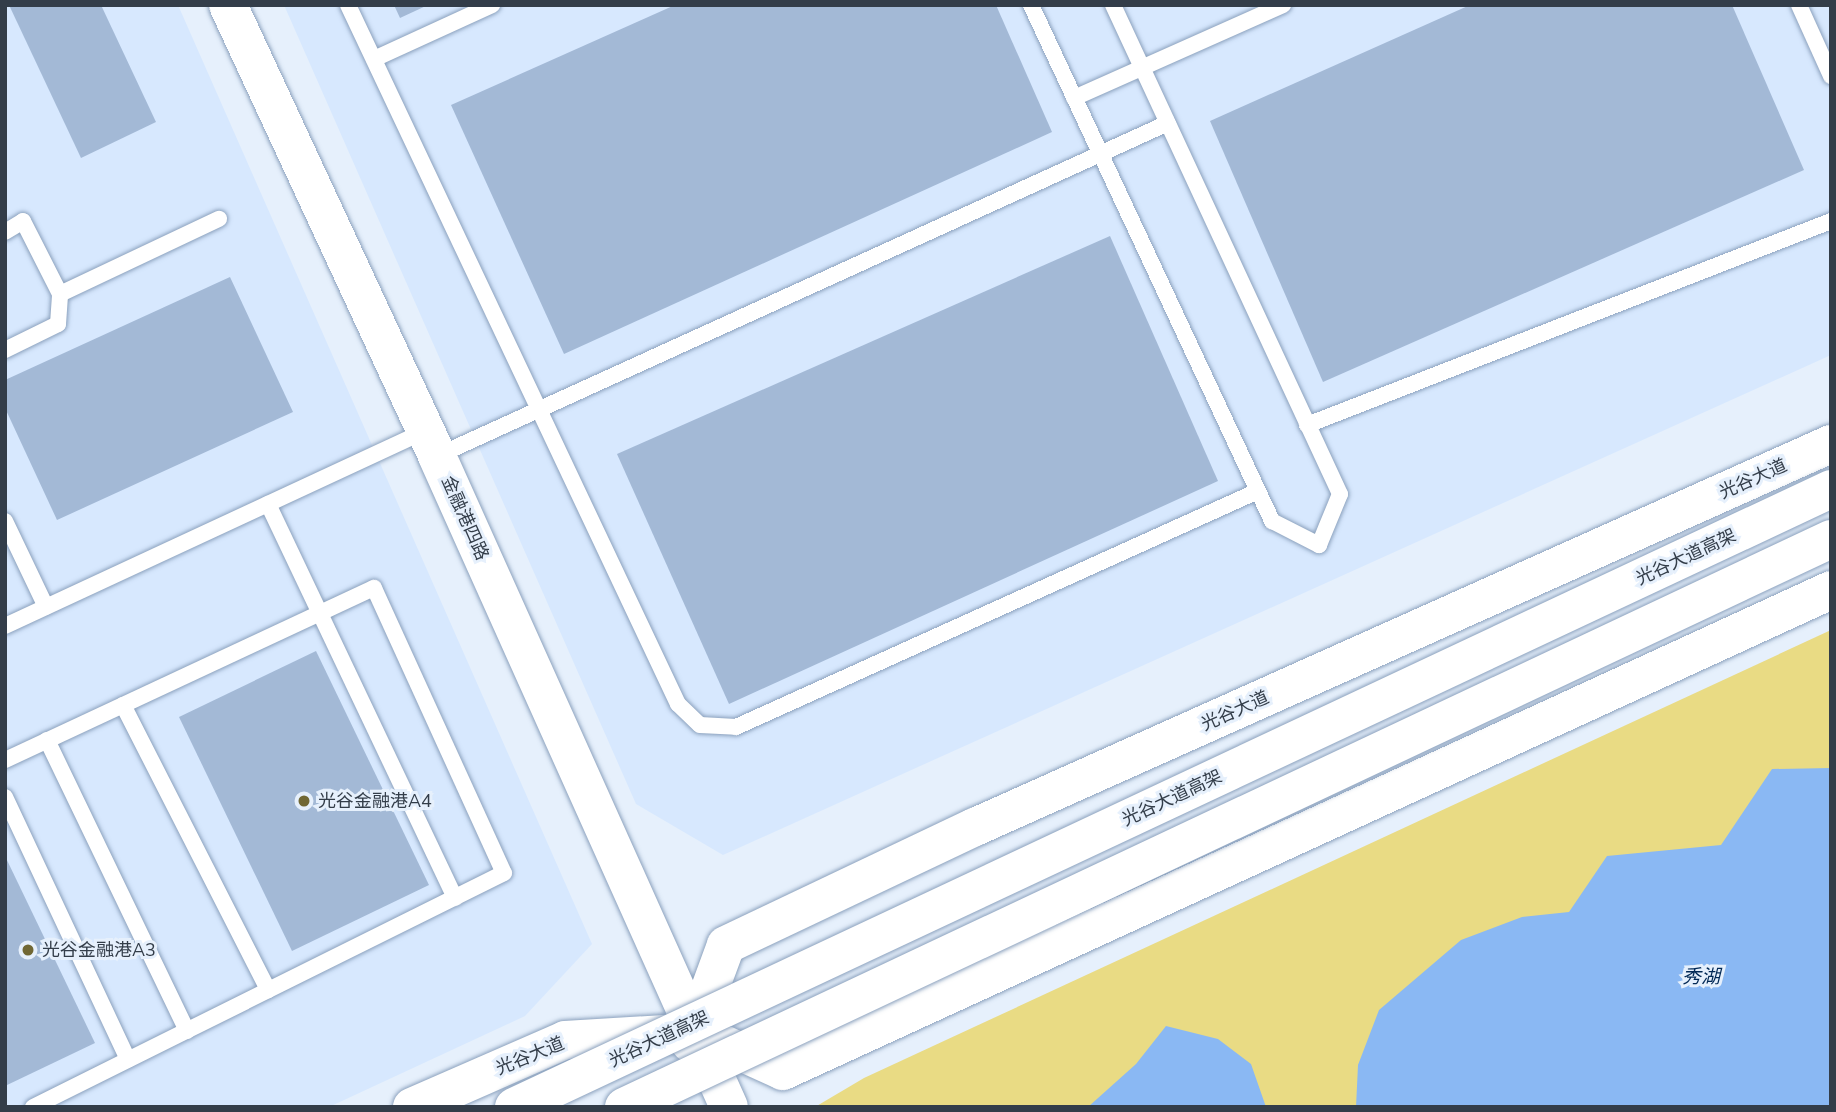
<!DOCTYPE html>
<html>
<head>
<meta charset="utf-8">
<style>
	body { margin:0 }
	#map { position:relative; width:1836px; height:1112px; overflow:hidden; background:#e6f0fc; font-family:"Nunito Sans","Noto Sans SC",sans-serif }
	div>[style] { position:absolute }
	.built>* { inset:0; background:#d7e8fe }
	.green>* { inset:0; background:#e9db84 }
	.water>* { inset:0; background:#8ab8f3 }
	.building>* { inset:0; background:#a3b9d6 }
	.roads { filter:drop-shadow(0 0 2px #8ba1bd) drop-shadow(0 0 2px #8ba1bd) }
	.service>* { height:16px; margin:-8px; padding:0 8px; transform-origin:8px; border-radius:8px; background:#fff }
	.tertiary>* { height:38px; margin:-19px; padding:0 19px; transform-origin:19px; border-radius:19px; background:#fff }
	.primary>* { height:38px; margin:-19px; padding:0 19px; transform-origin:19px; border-radius:19px; background:#fff }
	.bridges { filter:drop-shadow(0 0 2px #8ba1bd) drop-shadow(0 0 2px #8ba1bd) }
	.trunk-bridge>* { height:38px; margin:-19px; padding:0 19px; transform-origin:19px; border-radius:19px; background:#fff }
	.dots>* { width:19px; height:19px; translate:-50% -50%; box-sizing:border-box; border:4px solid #e6f0fc; border-radius:50% }
	span { translate:-50% -50%; white-space:nowrap; text-align:center; line-height:1.15; -webkit-text-stroke:6px #e6f0fc; paint-order:stroke }
	.street-label { font-size:18px; color:#333d49 }
	.poi-label { font-size:18px; color:#333d49 }
	.left { translate:0 -50%; text-align:left }
	.water-label { font-size:19px; color:#012855; font-style:italic }
	.frame { position:absolute; inset:0; border:7px solid #333d49; pointer-events:none }
</style>
</head>
<body>
<div id="map">
	<div class="built">
		<i style="clip-path:polygon(5px 5px,178px 5px,592px 944px,525px 1016px,329px 1107px,5px 1107px)"></i>
		<i style="clip-path:polygon(284px 5px,1831px 5px,1831px 355px,723px 855px,636px 804px)"></i>
	</div>
	<div class="green">
		<i style="clip-path:polygon(1831px 630px,1831px 1107px,815px 1107px,864px 1078px)"></i>
	</div>
	<div class="water">
		<i style="clip-path:polygon(1831px 768px,1831px 1107px,1356px 1107px,1358px 1065px,1379px 1010px,1461px 940px,1522px 917px,1569px 912px,1607px 856px,1721px 845px,1772px 769px)"></i>
		<i style="clip-path:polygon(1166px 1026px,1218px 1039px,1251px 1064px,1266px 1107px,1088px 1107px,1136px 1064px)"></i>
	</div>
	<div class="building">
		<i style="clip-path:polygon(9px 5px,101px 5px,156px 122px,81px 158px)"></i>
		<i style="clip-path:polygon(394px 5px,428px 5px,400px 18px)"></i>
		<i style="clip-path:polygon(675px 5px,996px 5px,1052px 132px,564px 354px,451px 105px)"></i>
		<i style="clip-path:polygon(1470px 5px,1732px 5px,1804px 170px,1323px 382px,1210px 121px)"></i>
		<i style="clip-path:polygon(1110px 236px,1218px 481px,729px 704px,617px 454px)"></i>
		<i style="clip-path:polygon(230px 277px,293px 412px,57px 520px,5px 408px,5px 380px)"></i>
		<i style="clip-path:polygon(316px 651px,429px 885px,292px 951px,179px 717px)"></i>
		<i style="clip-path:polygon(5px 856px,95px 1043px,5px 1086px)"></i>
	</div>
	<div class="roads">
		<div class="service">
			<i style="left:348px;top:5px;width:773px;rotate:64.73deg"></i>
			<i style="left:678px;top:704px;width:30px;rotate:44deg"></i>
			<i style="left:700px;top:725px;width:36px;rotate:3deg"></i>
			<i style="left:736px;top:727px;width:573px;rotate:-24.33deg"></i>
			<i style="left:1031px;top:5px;width:570px;rotate:64.96deg"></i>
			<i style="left:1272px;top:521px;width:53px;rotate:27.1deg"></i>
			<i style="left:1319px;top:545px;width:55px;rotate:-67.6deg"></i>
			<i style="left:1340px;top:494px;width:539px;rotate:-114.9deg"></i>
			<i style="left:1799px;top:5px;width:78px;rotate:65.7deg"></i>
			<i style="left:374px;top:59px;width:130px;rotate:-24.6deg"></i>
			<i style="left:1074px;top:98px;width:229px;rotate:-24deg"></i>
			<i style="left:5px;top:232px;width:21px;rotate:-31deg"></i>
			<i style="left:23px;top:221px;width:82px;rotate:63.1deg"></i>
			<i style="left:5px;top:350px;width:59px;rotate:-26.1deg"></i>
			<i style="left:58px;top:324px;width:30px;rotate:-86deg"></i>
			<i style="left:60px;top:294px;width:176px;rotate:-25.3deg"></i>
			<i style="left:1307px;top:425px;width:562px;rotate:-21.27deg"></i>
			<i style="left:437px;top:456px;width:803px;rotate:-24.49deg"></i>
			<i style="left:268px;top:504px;width:436px;rotate:64.6deg"></i>
			<i style="left:5px;top:521px;width:95px;rotate:64.5deg"></i>
			<i style="left:5px;top:626px;width:463px;rotate:-24.9deg"></i>
			<i style="left:123px;top:705px;width:320px;rotate:63deg"></i>
			<i style="left:47px;top:740px;width:323px;rotate:64.3deg"></i>
			<i style="left:5px;top:760px;width:407px;rotate:-25deg"></i>
			<i style="left:374px;top:588px;width:313px;rotate:65.5deg"></i>
			<i style="left:504px;top:873px;width:526px;rotate:153.58deg"></i>
			<i style="left:5px;top:797px;width:290px;rotate:64.9deg"></i>
		</div>
		<div class="tertiary">
			<i style="left:228px;top:5px;width:497px;rotate:65.1deg"></i>
			<i style="left:437px;top:456px;width:713px;rotate:65.84deg"></i>
		</div>
		<div class="primary">
			<i style="left:690px;top:1043px;width:104px;rotate:-69.8deg"></i>
			<i style="left:726px;top:945px;width:276px;rotate:-25.4deg"></i>
			<i style="left:975px;top:827px;width:938px;rotate:-24.11deg"></i>
			<i style="left:412px;top:1107px;width:167px;rotate:-23.6deg"></i>
			<i style="left:565px;top:1040px;width:132px;rotate:-3.5deg"></i>
			<i style="left:697px;top:1032px;width:94px;rotate:24.4deg"></i>
			<i style="left:783px;top:1071px;width:1153px;rotate:-24.65deg"></i>
		</div>
	</div>
	<div class="bridges">
		<div class="trunk-bridge">
			<i style="left:514px;top:1107px;width:1455px;rotate:-25.14deg"></i>
			<i style="left:624px;top:1107px;width:1334px;rotate:-25.2deg"></i>
		</div>
	</div>
	<div class="dots">
		<i style="left:304px;top:801px;background:#706734"></i>
		<i style="left:28px;top:950px;background:#706734"></i>
	</div>
	<div class="street-label">
		<span style="left:1753px;top:479px;rotate:-24deg">光谷大道</span>
		<span style="left:465px;top:518px;rotate:66deg">金融港四路</span>
		<span style="left:1686px;top:557px;rotate:-25deg">光谷大道高架</span>
		<span style="left:1235px;top:711px;rotate:-24deg">光谷大道</span>
		<span style="left:1172px;top:798px;rotate:-25deg">光谷大道高架</span>
		<span style="left:659px;top:1039px;rotate:-25deg">光谷大道高架</span>
		<span style="left:530px;top:1056px;rotate:-22deg">光谷大道</span>
	</div>
	<div class="poi-label">
		<span class="left" style="left:318px;top:801px">光谷金融港A4</span>
		<span class="left" style="left:42px;top:950px">光谷金融港A3</span>
	</div>
	<div class="water-label">
		<span style="left:1701px;top:978px">秀湖</span>
	</div>
	<div class="frame"></div>
</div>
</body>
</html>
